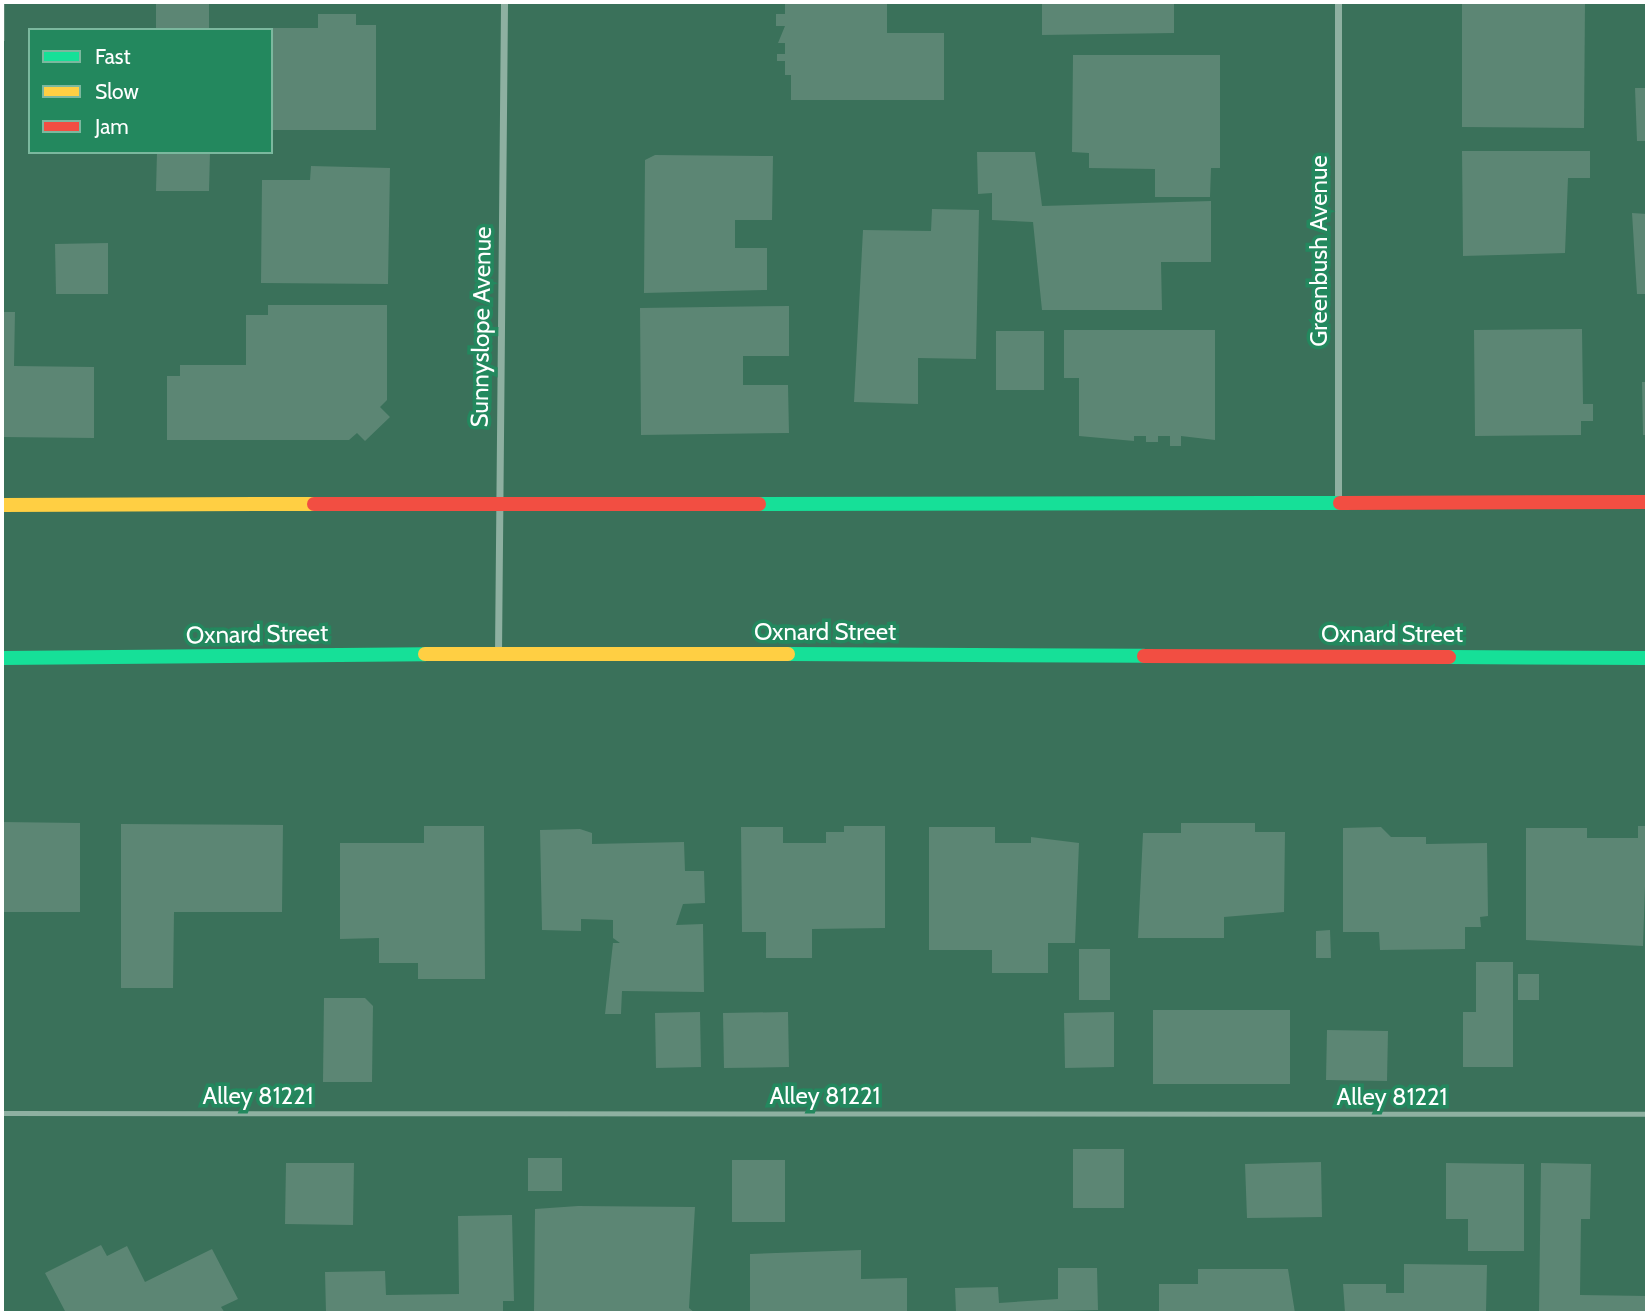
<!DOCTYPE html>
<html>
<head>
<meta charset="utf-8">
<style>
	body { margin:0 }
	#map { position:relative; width:1649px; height:1315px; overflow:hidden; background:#3a715a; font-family:Cabin,sans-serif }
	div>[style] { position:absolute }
	.building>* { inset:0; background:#5c8674 }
	.lane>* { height:5px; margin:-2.5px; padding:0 2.5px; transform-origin:2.5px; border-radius:2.5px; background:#8eb0a1 }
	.street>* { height:7px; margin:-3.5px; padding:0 3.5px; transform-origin:3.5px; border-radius:3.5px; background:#8eb0a1 }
	.fast>* { height:14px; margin:-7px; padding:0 7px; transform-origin:7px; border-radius:7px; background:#16e098 }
	.slow>* { height:14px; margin:-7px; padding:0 7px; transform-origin:7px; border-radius:7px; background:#ffcf43 }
	.jam>* { height:14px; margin:-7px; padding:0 7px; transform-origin:7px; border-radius:7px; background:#f24e42 }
	span { translate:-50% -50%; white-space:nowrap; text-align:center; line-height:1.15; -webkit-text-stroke:7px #23885e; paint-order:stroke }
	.street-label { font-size:24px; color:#fff }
	.frame { position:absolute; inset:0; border:4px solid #fff; pointer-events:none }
	.legend { position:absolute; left:28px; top:28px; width:245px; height:126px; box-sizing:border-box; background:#23885e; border:2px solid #7bb89e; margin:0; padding:9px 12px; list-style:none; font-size:21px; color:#fff }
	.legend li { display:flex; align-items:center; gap:14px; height:35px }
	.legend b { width:35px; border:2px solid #7bb89e }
</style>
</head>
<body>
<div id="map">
	<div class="building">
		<i style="clip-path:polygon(2px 2px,5px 2px,5px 41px,2px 41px)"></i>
		<i style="clip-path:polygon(156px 2px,209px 2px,209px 30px,156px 30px)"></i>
		<i style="clip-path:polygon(785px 2px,880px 2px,887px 4px,887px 33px,944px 33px,944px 100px,791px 100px,791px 75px,785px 75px,785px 61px,777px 61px,777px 54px,785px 54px,785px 43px,778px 43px,785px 26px,776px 26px,776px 14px,785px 14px)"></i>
		<i style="clip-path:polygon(1042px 2px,1174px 2px,1174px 33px,1042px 35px)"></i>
		<i style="clip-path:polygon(1462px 2px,1585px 2px,1584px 128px,1462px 127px)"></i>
		<i style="clip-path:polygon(318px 14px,356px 14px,356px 25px,376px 25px,376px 130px,271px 130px,271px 28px,318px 28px)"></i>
		<i style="clip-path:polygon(1073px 55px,1220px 55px,1220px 168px,1211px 168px,1210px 197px,1155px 197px,1155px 169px,1089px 168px,1089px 153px,1072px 152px)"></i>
		<i style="clip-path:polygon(1635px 88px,1647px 88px,1647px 141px,1637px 141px)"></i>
		<i style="clip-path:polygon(1462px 151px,1590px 151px,1590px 178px,1568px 178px,1565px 253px,1463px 256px)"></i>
		<i style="clip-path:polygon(157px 152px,210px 152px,209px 191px,156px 191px)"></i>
		<i style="clip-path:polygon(977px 152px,1035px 152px,1042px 206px,1211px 201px,1211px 262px,1161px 262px,1162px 310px,1042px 310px,1033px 222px,992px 220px,992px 193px,978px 194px)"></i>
		<i style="clip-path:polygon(655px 155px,773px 156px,772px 220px,735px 220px,735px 248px,767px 248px,767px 290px,644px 293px,645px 160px)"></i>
		<i style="clip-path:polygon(311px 166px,390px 168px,388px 284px,261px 283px,262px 180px,310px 180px)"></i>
		<i style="clip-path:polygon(932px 209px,979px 210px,976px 359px,918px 358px,918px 404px,854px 402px,863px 230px,931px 231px)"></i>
		<i style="clip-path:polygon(1632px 213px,1647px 214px,1647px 294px,1637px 294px)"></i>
		<i style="clip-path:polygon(108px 243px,108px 294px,56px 294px,55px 244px)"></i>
		<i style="clip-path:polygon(268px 305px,387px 305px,387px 400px,380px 407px,390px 417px,365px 441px,357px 433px,349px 440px,167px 440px,167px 376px,180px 376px,180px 365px,246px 365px,246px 315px,268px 315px)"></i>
		<i style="clip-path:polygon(789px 306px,789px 356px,743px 356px,743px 385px,788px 385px,789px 433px,641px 435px,640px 308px)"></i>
		<i style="clip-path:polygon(2px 312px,15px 312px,14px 366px,94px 367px,94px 438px,2px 437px)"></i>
		<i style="clip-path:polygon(1582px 329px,1583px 404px,1593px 404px,1593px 421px,1581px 421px,1581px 435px,1475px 436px,1474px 330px)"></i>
		<i style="clip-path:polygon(1064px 330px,1215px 330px,1215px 440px,1181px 436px,1181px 446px,1170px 446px,1170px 436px,1158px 436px,1158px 442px,1146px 442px,1146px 436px,1134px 436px,1134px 441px,1079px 436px,1079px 378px,1064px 378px)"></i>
		<i style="clip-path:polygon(996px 331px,1044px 331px,1044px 390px,996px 390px)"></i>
		<i style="clip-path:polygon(1642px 382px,1647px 382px,1647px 435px,1643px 435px)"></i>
		<i style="clip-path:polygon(2px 822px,80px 823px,80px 912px,2px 912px)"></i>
		<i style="clip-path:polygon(1181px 823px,1255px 823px,1255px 832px,1285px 832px,1284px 912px,1224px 917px,1224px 938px,1138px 938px,1143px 833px,1181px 833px)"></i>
		<i style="clip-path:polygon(121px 824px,283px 825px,282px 912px,174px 912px,173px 988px,121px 988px)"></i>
		<i style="clip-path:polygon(424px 826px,484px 826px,485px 979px,418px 979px,418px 963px,379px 963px,379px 938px,340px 939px,340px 843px,424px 843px)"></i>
		<i style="clip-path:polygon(844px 826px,885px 826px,885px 928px,812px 929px,812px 958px,766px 958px,766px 932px,742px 932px,741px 827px,783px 827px,783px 843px,826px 843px,826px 832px,844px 832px)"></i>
		<i style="clip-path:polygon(1638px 826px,1647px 826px,1643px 946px,1526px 940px,1526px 828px,1587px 828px,1587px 838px,1638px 838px)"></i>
		<i style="clip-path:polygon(929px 827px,995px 827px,995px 843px,1031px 843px,1031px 837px,1079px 843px,1075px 943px,1048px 943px,1048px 973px,992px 973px,992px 950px,929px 950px)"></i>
		<i style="clip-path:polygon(1381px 827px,1391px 837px,1426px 837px,1426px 844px,1487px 843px,1488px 916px,1480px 917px,1481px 927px,1465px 927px,1465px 949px,1380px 950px,1379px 932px,1343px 932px,1343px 828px)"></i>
		<i style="clip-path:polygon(580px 829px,592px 833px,592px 844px,684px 842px,685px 871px,704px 871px,705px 903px,683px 904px,676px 925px,703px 924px,704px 992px,622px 991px,621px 1014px,605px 1014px,613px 943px,620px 943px,613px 938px,613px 920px,581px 919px,581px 931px,542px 930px,540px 830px)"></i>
		<i style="clip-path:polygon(1330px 930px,1331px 958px,1316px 958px,1316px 931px)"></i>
		<i style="clip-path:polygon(1079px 949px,1110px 949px,1110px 1000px,1079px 1000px)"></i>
		<i style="clip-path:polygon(1476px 962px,1513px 962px,1513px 1067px,1463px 1067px,1463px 1012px,1476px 1012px)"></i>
		<i style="clip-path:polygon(1518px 974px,1539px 974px,1539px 1000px,1518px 1000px)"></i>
		<i style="clip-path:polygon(324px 998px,365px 998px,373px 1006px,372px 1082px,323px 1082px)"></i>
		<i style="clip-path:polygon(1153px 1010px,1290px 1010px,1290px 1084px,1153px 1084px)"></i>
		<i style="clip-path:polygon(700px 1012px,701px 1067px,656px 1068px,655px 1013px)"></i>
		<i style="clip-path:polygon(788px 1012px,789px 1067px,724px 1068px,723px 1013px)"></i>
		<i style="clip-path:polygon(1114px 1012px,1114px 1067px,1065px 1068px,1064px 1013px)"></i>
		<i style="clip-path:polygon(1327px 1030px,1388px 1031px,1387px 1081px,1326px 1080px)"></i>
		<i style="clip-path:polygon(1073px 1149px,1124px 1149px,1124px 1208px,1073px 1208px)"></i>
		<i style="clip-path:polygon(528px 1158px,562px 1158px,562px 1191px,528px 1191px)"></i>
		<i style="clip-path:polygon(732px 1160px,785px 1160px,785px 1222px,732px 1222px)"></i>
		<i style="clip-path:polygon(1321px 1162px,1322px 1217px,1247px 1218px,1245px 1164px)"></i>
		<i style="clip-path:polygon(286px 1163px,354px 1163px,353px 1225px,285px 1224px)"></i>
		<i style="clip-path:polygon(1446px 1163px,1524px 1164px,1524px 1251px,1468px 1251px,1468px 1219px,1446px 1219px)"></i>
		<i style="clip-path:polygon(1541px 1163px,1591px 1164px,1590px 1219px,1581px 1219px,1580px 1295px,1647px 1296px,1647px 1313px,1539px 1313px)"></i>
		<i style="clip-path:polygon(578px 1206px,695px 1207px,689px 1308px,695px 1313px,534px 1313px,535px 1209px)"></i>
		<i style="clip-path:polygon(512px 1215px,514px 1301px,503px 1301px,503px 1313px,326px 1313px,325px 1272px,385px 1271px,386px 1295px,459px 1294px,458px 1216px)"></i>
		<i style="clip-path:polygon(101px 1245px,107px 1256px,127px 1246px,145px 1282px,212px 1249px,238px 1299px,221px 1307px,225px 1313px,66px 1313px,45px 1273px)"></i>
		<i style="clip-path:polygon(861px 1250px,861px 1279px,907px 1278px,907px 1313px,737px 1313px,750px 1311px,750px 1254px)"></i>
		<i style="clip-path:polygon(1404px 1264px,1487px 1265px,1486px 1313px,1345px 1313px,1343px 1284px,1386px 1284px,1386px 1293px,1404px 1293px)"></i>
		<i style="clip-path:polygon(1058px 1268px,1097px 1268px,1098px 1310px,956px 1313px,955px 1288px,998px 1287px,999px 1303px,1058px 1299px)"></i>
		<i style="clip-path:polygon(1198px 1269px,1288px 1269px,1295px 1313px,1159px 1313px,1159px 1284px,1198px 1284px)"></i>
	</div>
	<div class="lane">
		<i style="left:2px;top:1113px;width:1645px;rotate:0.03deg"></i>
	</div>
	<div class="street">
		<i style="left:1338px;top:2px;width:498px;rotate:90deg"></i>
		<i style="left:498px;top:653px;width:651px;rotate:-89.47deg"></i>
	</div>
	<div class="fast">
		<i style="left:759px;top:504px;width:581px;rotate:-0.1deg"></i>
		<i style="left:788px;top:654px;width:356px;rotate:0.3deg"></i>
		<i style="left:1449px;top:657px;width:198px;rotate:0.3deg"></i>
		<i style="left:2px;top:658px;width:423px;rotate:-0.5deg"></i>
	</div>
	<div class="slow">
		<i style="left:2px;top:505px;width:312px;rotate:-0.2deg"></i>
		<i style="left:425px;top:654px;width:363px"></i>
	</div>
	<div class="jam">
		<i style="left:1340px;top:503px;width:307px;rotate:-0.2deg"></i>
		<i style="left:314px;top:504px;width:445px"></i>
		<i style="left:1144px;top:656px;width:305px;rotate:0.2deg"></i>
	</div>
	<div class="street-label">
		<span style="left:1319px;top:251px;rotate:-90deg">Greenbush Avenue</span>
		<span style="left:481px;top:327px;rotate:-89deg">Sunnyslope Avenue</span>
		<span style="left:825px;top:632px">Oxnard Street</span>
		<span style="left:257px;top:634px;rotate:-1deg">Oxnard Street</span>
		<span style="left:1392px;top:634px">Oxnard Street</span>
		<span style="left:258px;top:1096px">Alley 81221</span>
		<span style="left:825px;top:1096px">Alley 81221</span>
		<span style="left:1392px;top:1097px">Alley 81221</span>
	</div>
	<div class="frame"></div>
	<ul class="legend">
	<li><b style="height:9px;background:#16e098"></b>Fast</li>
	<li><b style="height:9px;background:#ffcf43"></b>Slow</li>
	<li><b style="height:9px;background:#f24e42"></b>Jam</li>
	</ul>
</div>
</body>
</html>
